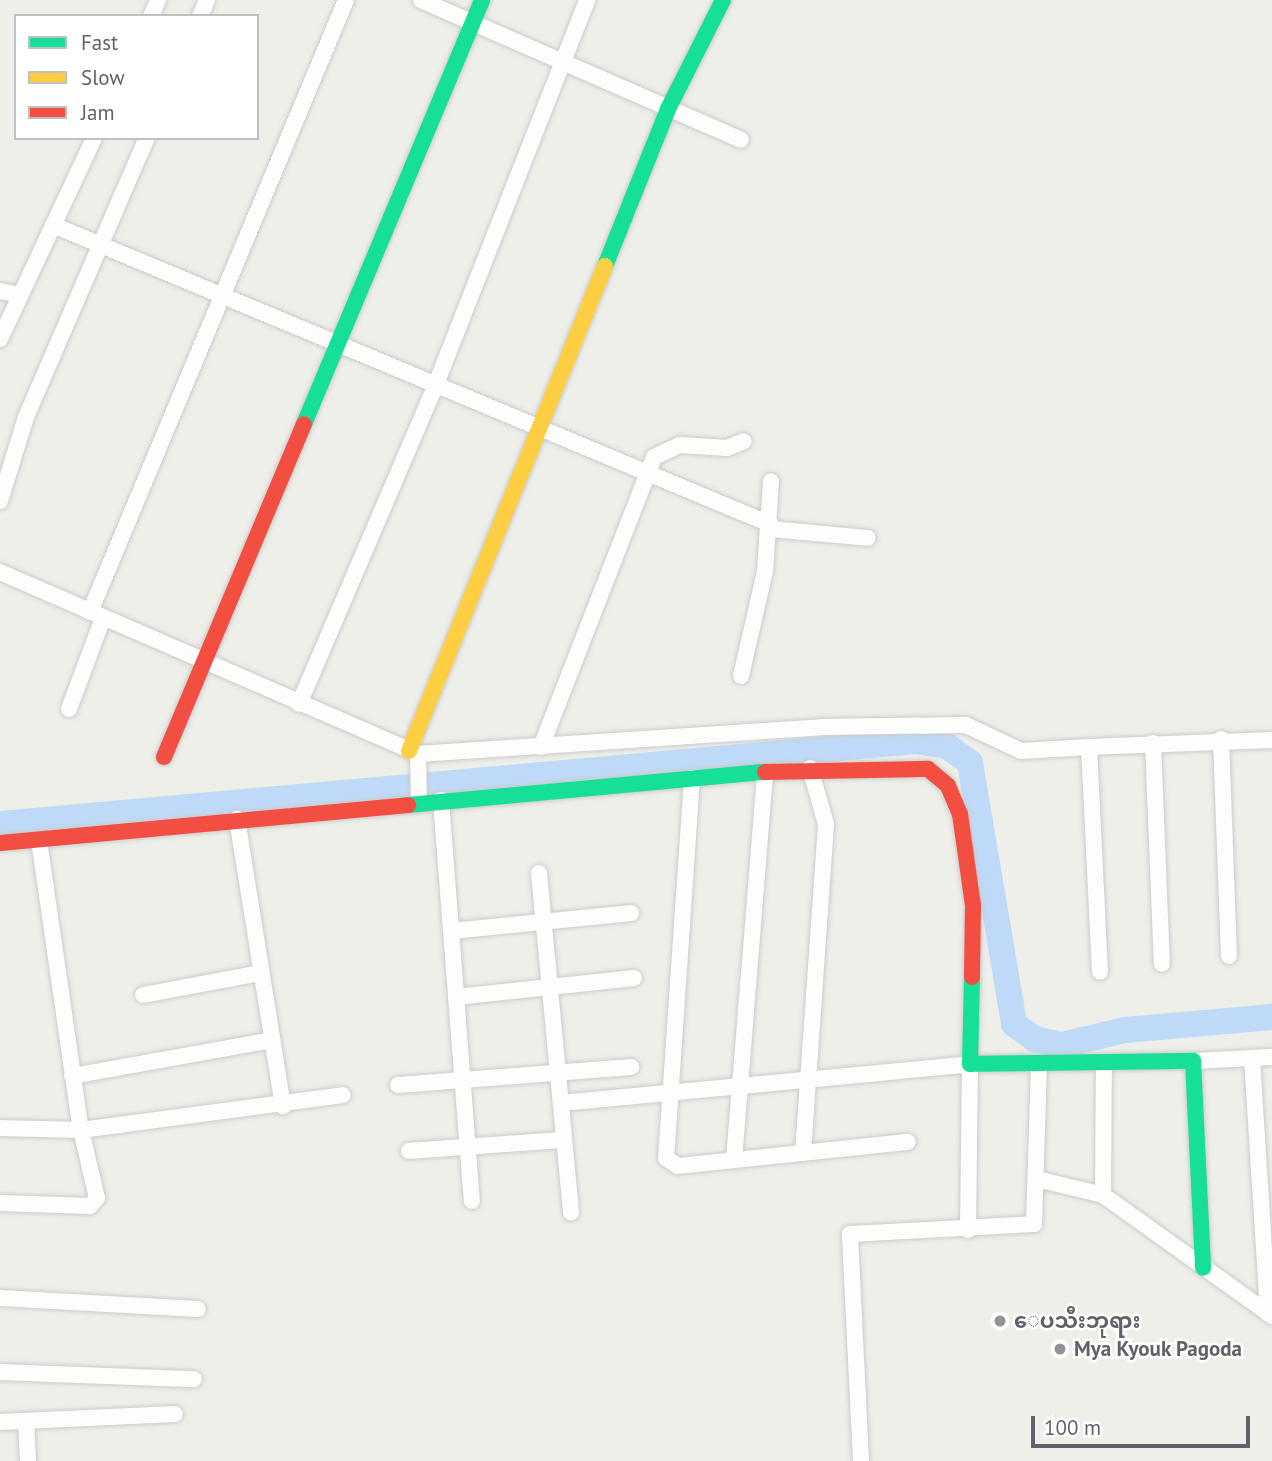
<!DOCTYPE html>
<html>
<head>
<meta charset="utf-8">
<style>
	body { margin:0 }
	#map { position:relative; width:1272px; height:1461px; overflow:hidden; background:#efefea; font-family:"PT Sans","Noto Sans Myanmar",sans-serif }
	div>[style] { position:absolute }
	.river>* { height:26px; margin:-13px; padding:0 13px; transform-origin:13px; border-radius:13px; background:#bfdaf8 }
	.roads { filter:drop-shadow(0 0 2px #cbcbcb) drop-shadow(0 0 2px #cbcbcb) }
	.street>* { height:16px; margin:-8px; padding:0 8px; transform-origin:8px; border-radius:8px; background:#fdfdfc }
	.fast>* { height:16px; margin:-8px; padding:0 8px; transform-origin:8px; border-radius:8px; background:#16e098 }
	.slow>* { height:16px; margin:-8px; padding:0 8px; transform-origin:8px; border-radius:8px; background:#ffcf43 }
	.jam>* { height:16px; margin:-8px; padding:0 8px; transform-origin:8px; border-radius:8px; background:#f24e42 }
	.dots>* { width:19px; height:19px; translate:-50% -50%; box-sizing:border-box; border:4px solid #fff; border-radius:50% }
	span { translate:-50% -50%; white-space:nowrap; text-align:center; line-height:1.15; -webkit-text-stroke:5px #fff; paint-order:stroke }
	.poi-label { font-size:21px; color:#5f6268; font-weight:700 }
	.left { translate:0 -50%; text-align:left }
	.legend { position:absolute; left:14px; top:14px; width:245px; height:126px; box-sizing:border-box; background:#fff; border:2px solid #bfc0c3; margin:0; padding:9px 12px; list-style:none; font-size:21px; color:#5f6268 }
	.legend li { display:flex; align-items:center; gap:14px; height:35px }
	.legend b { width:35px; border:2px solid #bfc0c3 }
	.scale { position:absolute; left:1031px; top:1416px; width:219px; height:32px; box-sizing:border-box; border:4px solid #5f6268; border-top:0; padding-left:9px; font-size:21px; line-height:24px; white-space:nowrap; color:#5f6268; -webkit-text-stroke:5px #fff; paint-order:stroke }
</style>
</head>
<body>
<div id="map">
	<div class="river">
		<i style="left:0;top:824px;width:920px;rotate:-5.18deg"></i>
		<i style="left:916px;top:741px;width:31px;rotate:9deg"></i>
		<i style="left:947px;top:746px;width:29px;rotate:36deg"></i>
		<i style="left:970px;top:763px;width:265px;rotate:80.4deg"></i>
		<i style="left:1014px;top:1024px;width:26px;rotate:36deg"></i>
		<i style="left:1035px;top:1039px;width:28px;rotate:13deg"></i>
		<i style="left:1062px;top:1045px;width:65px;rotate:-13.4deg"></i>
		<i style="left:1125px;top:1030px;width:148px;rotate:-5.1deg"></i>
	</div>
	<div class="roads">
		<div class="street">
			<i style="left:421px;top:0;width:349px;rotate:23.6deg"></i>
			<i style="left:151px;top:16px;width:17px;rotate:-66deg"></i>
			<i style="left:200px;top:16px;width:17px;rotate:-66deg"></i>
			<i style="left:53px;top:225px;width:777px;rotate:22.64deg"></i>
			<i style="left:0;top:291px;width:20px;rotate:11deg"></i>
			<i style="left:0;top:339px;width:222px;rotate:-64.9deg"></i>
			<i style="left:0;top:501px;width:88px;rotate:-72.8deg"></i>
			<i style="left:26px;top:417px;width:304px;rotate:-66.6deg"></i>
			<i style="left:770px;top:529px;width:98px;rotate:5.2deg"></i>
			<i style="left:0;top:572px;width:456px;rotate:23.5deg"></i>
			<i style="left:418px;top:754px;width:404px;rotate:-3.8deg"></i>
			<i style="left:821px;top:727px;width:145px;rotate:-0.8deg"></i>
			<i style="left:966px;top:725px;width:61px;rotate:25.3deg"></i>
			<i style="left:1021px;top:751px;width:68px;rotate:-3.4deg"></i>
			<i style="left:1089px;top:747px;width:225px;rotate:87.2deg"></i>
			<i style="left:90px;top:612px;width:663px;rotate:-67.3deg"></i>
			<i style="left:741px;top:676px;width:108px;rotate:-77.1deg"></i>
			<i style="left:765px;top:571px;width:90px;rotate:-86.2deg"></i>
			<i style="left:299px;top:704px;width:348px;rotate:-66.8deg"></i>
			<i style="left:436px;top:384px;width:413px;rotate:-68.5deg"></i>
			<i style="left:69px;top:709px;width:97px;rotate:-69.5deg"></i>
			<i style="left:1221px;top:739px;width:217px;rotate:87.9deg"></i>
			<i style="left:1153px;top:743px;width:221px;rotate:87.7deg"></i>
			<i style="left:541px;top:747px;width:311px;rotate:-68.7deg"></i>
			<i style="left:654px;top:457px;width:29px;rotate:-25deg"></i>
			<i style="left:680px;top:445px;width:47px;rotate:3.7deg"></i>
			<i style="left:727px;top:448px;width:18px;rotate:-22deg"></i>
			<i style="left:1089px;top:747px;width:183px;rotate:-2.2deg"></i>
			<i style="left:418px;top:754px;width:48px;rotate:88.8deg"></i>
			<i style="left:692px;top:778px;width:381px;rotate:93.9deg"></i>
			<i style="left:666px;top:1158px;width:14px;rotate:34deg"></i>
			<i style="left:678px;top:1166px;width:231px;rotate:-6deg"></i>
			<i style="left:441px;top:800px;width:402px;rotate:85.6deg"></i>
			<i style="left:237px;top:819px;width:291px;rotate:80.9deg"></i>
			<i style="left:39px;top:840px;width:293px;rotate:81.8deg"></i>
			<i style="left:81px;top:1130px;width:264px;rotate:-7.6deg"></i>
			<i style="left:539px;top:873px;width:341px;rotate:84.6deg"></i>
			<i style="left:452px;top:931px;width:180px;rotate:-5.7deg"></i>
			<i style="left:143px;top:995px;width:120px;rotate:-10.6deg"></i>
			<i style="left:456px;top:997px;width:179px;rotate:-6.1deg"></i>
			<i style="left:1252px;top:1058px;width:256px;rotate:86.4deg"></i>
			<i style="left:1193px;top:1061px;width:79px;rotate:-2.9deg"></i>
			<i style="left:72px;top:1076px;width:203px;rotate:-10.2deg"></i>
			<i style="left:398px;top:1085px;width:234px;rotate:-4.4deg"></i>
			<i style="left:561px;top:1103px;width:411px;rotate:-5.4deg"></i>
			<i style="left:970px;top:1064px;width:166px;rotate:90.7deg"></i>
			<i style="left:0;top:1128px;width:81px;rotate:1.4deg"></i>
			<i style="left:81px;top:1130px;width:70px;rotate:76.8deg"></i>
			<i style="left:97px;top:1198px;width:11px;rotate:131deg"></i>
			<i style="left:90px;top:1206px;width:90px;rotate:-178.1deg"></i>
			<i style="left:409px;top:1151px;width:155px;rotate:-4.1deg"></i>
			<i style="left:803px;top:1153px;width:330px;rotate:-86deg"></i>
			<i style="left:826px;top:824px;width:58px;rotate:-105.9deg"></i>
			<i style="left:734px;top:1160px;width:389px;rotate:-85.4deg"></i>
			<i style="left:1037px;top:1179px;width:68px;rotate:13.6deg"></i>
			<i style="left:1103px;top:1195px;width:208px;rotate:35.6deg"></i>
			<i style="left:1103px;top:1195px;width:133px;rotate:-89.6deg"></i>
			<i style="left:0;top:1298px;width:198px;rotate:3.2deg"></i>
			<i style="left:0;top:1372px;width:194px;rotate:2.1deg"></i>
			<i style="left:26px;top:1421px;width:40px;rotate:87.1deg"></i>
			<i style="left:0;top:1422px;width:175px;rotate:-2.6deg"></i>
			<i style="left:861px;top:1461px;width:227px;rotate:-92.8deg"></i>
			<i style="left:850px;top:1234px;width:184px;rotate:-3.1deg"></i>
			<i style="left:1034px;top:1224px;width:160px;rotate:-88.2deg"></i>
		</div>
		<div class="fast">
			<i style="left:605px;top:266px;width:169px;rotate:-68.1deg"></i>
			<i style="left:668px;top:109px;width:122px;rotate:-63.2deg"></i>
			<i style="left:304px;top:424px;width:460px;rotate:-67.2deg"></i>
			<i style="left:408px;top:805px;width:359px;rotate:-5.3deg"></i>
			<i style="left:972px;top:977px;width:87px;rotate:91.3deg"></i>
			<i style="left:970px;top:1064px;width:223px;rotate:-0.8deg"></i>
			<i style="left:1193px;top:1061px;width:207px;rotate:87.2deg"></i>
		</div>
		<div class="slow">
			<i style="left:409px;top:751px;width:523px;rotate:-68deg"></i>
		</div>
		<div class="jam">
			<i style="left:164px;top:757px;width:361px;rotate:-67.2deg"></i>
			<i style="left:765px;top:772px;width:163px;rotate:-1.1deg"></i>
			<i style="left:928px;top:769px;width:26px;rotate:40deg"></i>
			<i style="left:948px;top:786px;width:30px;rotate:67deg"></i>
			<i style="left:960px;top:814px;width:92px;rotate:81.9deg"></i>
			<i style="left:973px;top:905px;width:72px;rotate:90.8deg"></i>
			<i style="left:0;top:843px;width:410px;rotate:-5.3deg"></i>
		</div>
	</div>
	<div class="dots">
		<i style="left:1000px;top:1321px;background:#919396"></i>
		<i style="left:1060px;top:1349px;background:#919396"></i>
	</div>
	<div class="poi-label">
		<span class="left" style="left:1014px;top:1321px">ေပသီးဘုရား</span>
		<span class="left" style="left:1074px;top:1349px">Mya Kyouk Pagoda</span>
	</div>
	<ul class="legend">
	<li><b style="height:9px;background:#16e098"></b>Fast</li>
	<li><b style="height:9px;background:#ffcf43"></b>Slow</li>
	<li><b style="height:9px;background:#f24e42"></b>Jam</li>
	</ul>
	<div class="scale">100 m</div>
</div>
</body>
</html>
